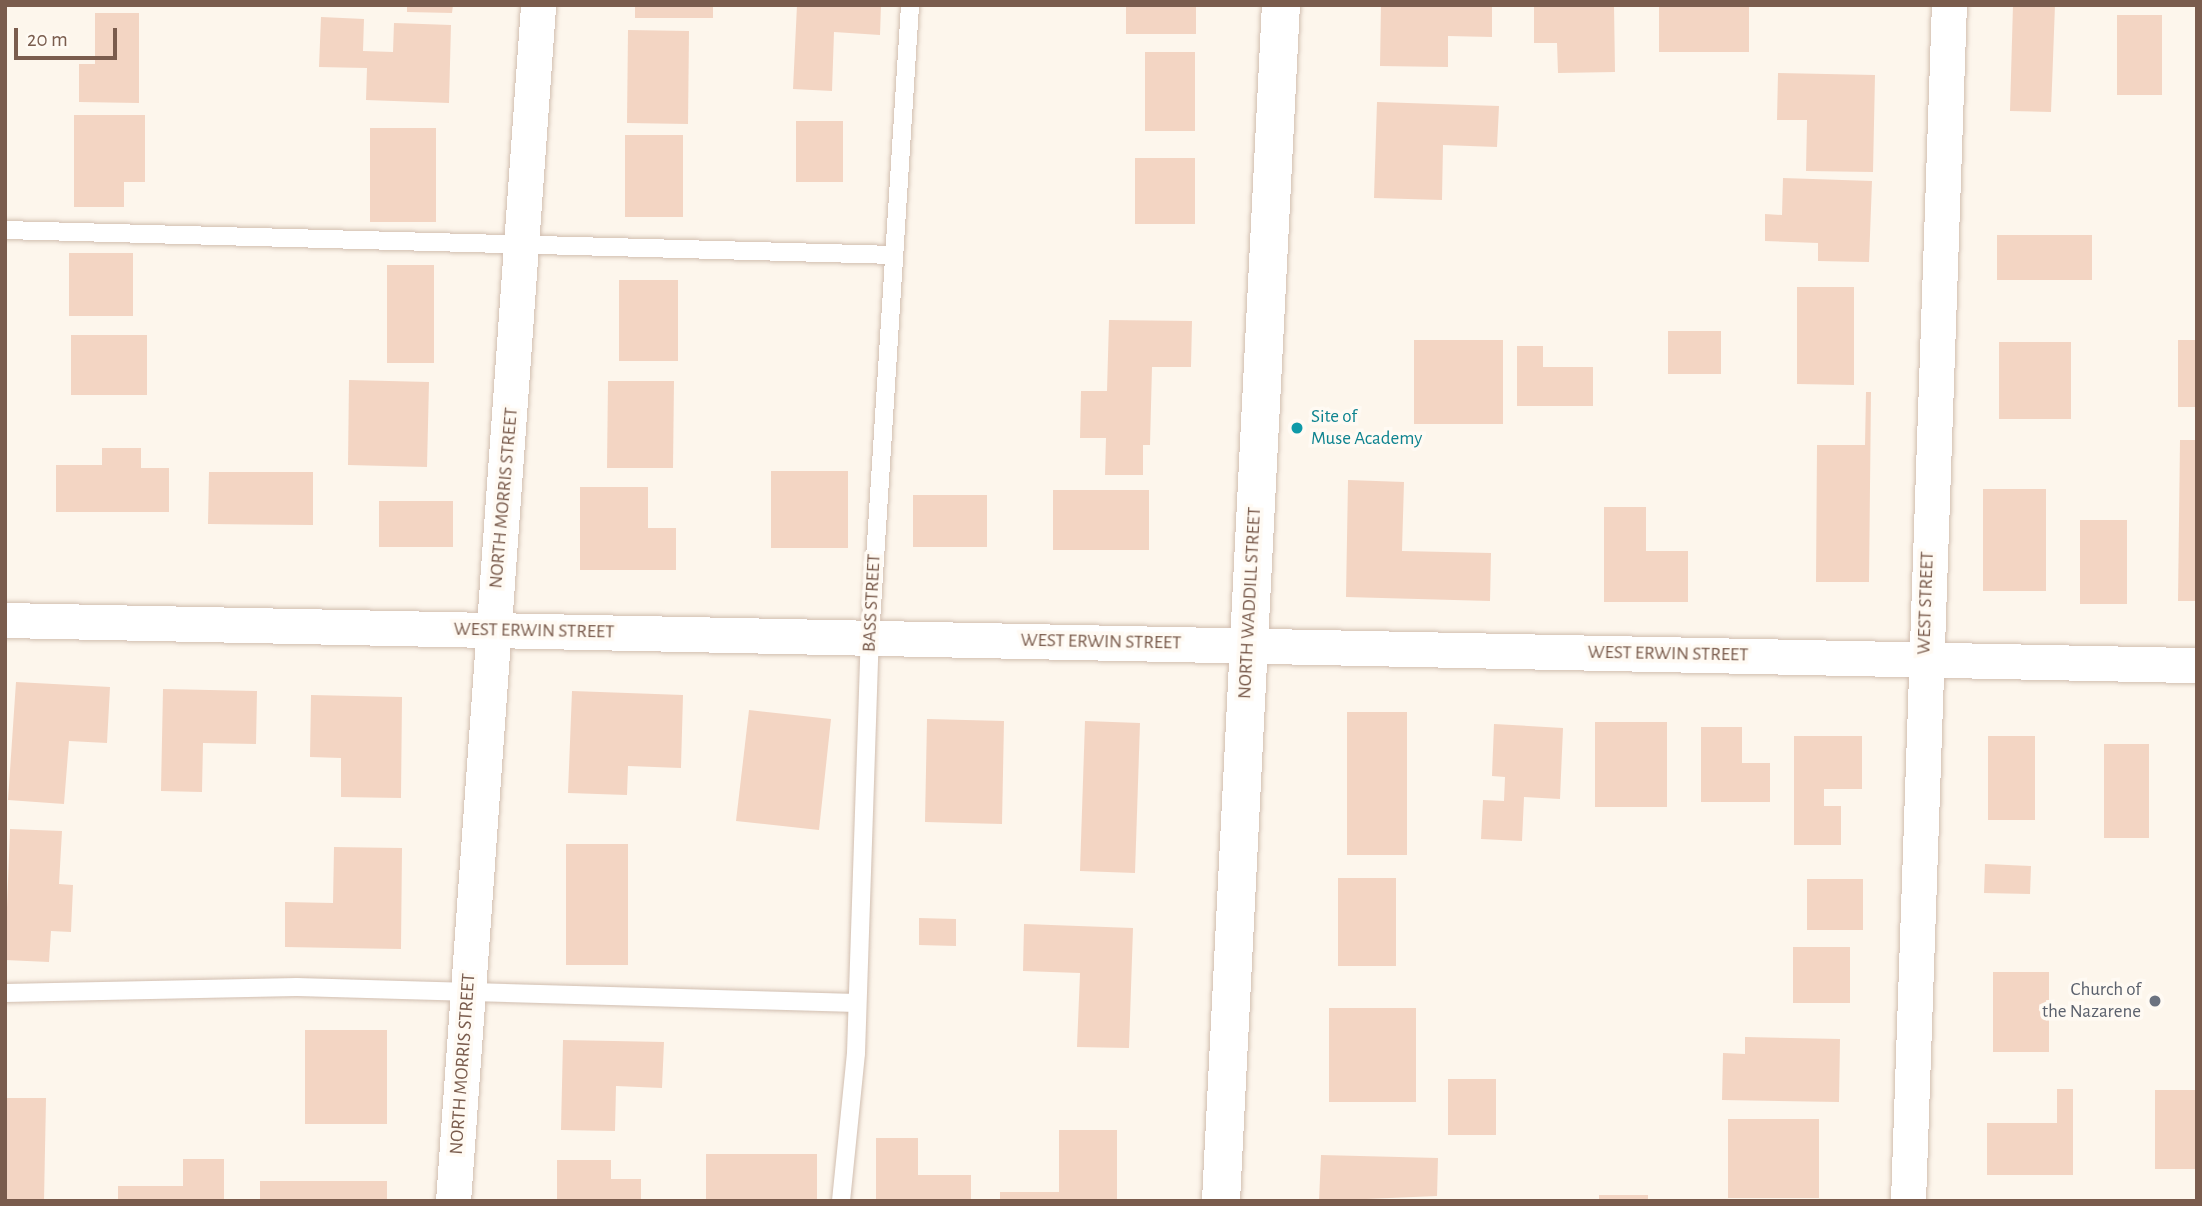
<!DOCTYPE html>
<html>
<head>
<meta charset="utf-8">
<style>
	body { margin:0 }
	#map { position:relative; width:2202px; height:1206px; overflow:hidden; background:#fdf6ec; font-family:"Alegreya Sans",sans-serif }
	div>[style] { position:absolute }
	.building>* { inset:0; background:#f3d5c3 }
	.roads { filter:drop-shadow(0 0 2px #d1beb0) drop-shadow(0 0 2px #d1beb0) }
	.lane>* { height:18px; margin:-9px; padding:0 9px; transform-origin:9px; border-radius:9px; background:#fff }
	.street>* { height:35px; margin:-17.5px; padding:0 17.5px; transform-origin:17.5px; border-radius:17.5px; background:#fff }
	.secondary>* { height:38px; margin:-19px; padding:0 19px; transform-origin:19px; border-radius:19px; background:#fff }
	.dots>* { width:19px; height:19px; translate:-50% -50%; box-sizing:border-box; border:4px solid #fffaf3; border-radius:50% }
	span { translate:-50% -50%; white-space:nowrap; text-align:center; line-height:1.15; -webkit-text-stroke:7px #fffaf3; paint-order:stroke }
	.culture-label { font-size:19px; color:#0d838f }
	.left { translate:0 -50%; text-align:left }
	.street-label { font-size:19px; color:#7a5c4d }
	.worship-label { font-size:19px; color:#5b616d }
	.right { translate:-100% -50%; text-align:right }
	.frame { position:absolute; inset:0; border:7px solid #7a5c4d; pointer-events:none }
	.scale { position:absolute; left:14px; top:28px; width:103px; height:32px; box-sizing:border-box; border:4px solid #7a5c4d; border-top:0; padding-left:9px; font-size:21px; line-height:24px; white-space:nowrap; color:#7a5c4d; -webkit-text-stroke:5px #fffaf3; paint-order:stroke }
</style>
</head>
<body>
<div id="map">
	<div class="building">
		<i style="clip-path:polygon(407px 5px,453px 5px,452px 13px,407px 12px)"></i>
		<i style="clip-path:polygon(635px 5px,713px 5px,713px 18px,635px 18px)"></i>
		<i style="clip-path:polygon(797px 5px,881px 5px,880px 35px,834px 32px,832px 91px,793px 89px)"></i>
		<i style="clip-path:polygon(1126px 5px,1196px 5px,1196px 34px,1126px 34px)"></i>
		<i style="clip-path:polygon(1381px 5px,1492px 5px,1492px 37px,1448px 36px,1448px 67px,1380px 66px)"></i>
		<i style="clip-path:polygon(1534px 5px,1614px 5px,1615px 72px,1558px 73px,1557px 43px,1534px 43px)"></i>
		<i style="clip-path:polygon(1659px 5px,1749px 5px,1749px 52px,1659px 52px)"></i>
		<i style="clip-path:polygon(2013px 5px,2055px 5px,2051px 112px,2010px 111px)"></i>
		<i style="clip-path:polygon(95px 13px,139px 13px,139px 103px,79px 102px,79px 64px,95px 64px)"></i>
		<i style="clip-path:polygon(2117px 15px,2162px 15px,2162px 95px,2117px 95px)"></i>
		<i style="clip-path:polygon(321px 17px,364px 19px,363px 51px,393px 52px,394px 23px,451px 25px,449px 103px,366px 100px,367px 68px,319px 67px)"></i>
		<i style="clip-path:polygon(628px 30px,689px 31px,688px 124px,627px 123px)"></i>
		<i style="clip-path:polygon(1145px 52px,1195px 52px,1195px 131px,1145px 131px)"></i>
		<i style="clip-path:polygon(1778px 73px,1875px 75px,1873px 172px,1806px 171px,1807px 120px,1777px 120px)"></i>
		<i style="clip-path:polygon(1377px 102px,1499px 106px,1497px 147px,1443px 145px,1442px 200px,1374px 198px)"></i>
		<i style="clip-path:polygon(74px 115px,145px 115px,145px 182px,124px 182px,124px 207px,74px 207px)"></i>
		<i style="clip-path:polygon(796px 121px,843px 121px,843px 182px,796px 182px)"></i>
		<i style="clip-path:polygon(370px 128px,436px 128px,436px 222px,370px 222px)"></i>
		<i style="clip-path:polygon(625px 135px,683px 135px,683px 217px,625px 217px)"></i>
		<i style="clip-path:polygon(1135px 158px,1195px 158px,1195px 224px,1135px 224px)"></i>
		<i style="clip-path:polygon(1783px 178px,1872px 181px,1869px 262px,1818px 261px,1818px 243px,1765px 241px,1765px 214px,1782px 215px)"></i>
		<i style="clip-path:polygon(1997px 235px,2092px 235px,2092px 280px,1997px 280px)"></i>
		<i style="clip-path:polygon(69px 253px,133px 253px,133px 316px,69px 316px)"></i>
		<i style="clip-path:polygon(387px 265px,434px 265px,434px 363px,387px 363px)"></i>
		<i style="clip-path:polygon(619px 280px,678px 280px,678px 361px,619px 361px)"></i>
		<i style="clip-path:polygon(1797px 287px,1854px 287px,1854px 385px,1797px 384px)"></i>
		<i style="clip-path:polygon(1109px 320px,1192px 321px,1191px 367px,1152px 367px,1150px 445px,1143px 445px,1143px 475px,1105px 475px,1106px 438px,1080px 438px,1081px 391px,1107px 391px)"></i>
		<i style="clip-path:polygon(1668px 331px,1721px 331px,1721px 374px,1668px 374px)"></i>
		<i style="clip-path:polygon(71px 335px,147px 335px,147px 395px,71px 395px)"></i>
		<i style="clip-path:polygon(1414px 340px,1503px 340px,1503px 424px,1414px 424px)"></i>
		<i style="clip-path:polygon(2178px 340px,2197px 340px,2197px 407px,2178px 407px)"></i>
		<i style="clip-path:polygon(1999px 342px,2071px 342px,2071px 419px,1999px 419px)"></i>
		<i style="clip-path:polygon(1517px 346px,1543px 346px,1543px 367px,1593px 367px,1593px 406px,1517px 406px)"></i>
		<i style="clip-path:polygon(349px 380px,429px 382px,427px 467px,348px 465px)"></i>
		<i style="clip-path:polygon(608px 381px,674px 381px,673px 468px,607px 468px)"></i>
		<i style="clip-path:polygon(1866px 392px,1871px 392px,1869px 582px,1816px 582px,1817px 445px,1865px 445px)"></i>
		<i style="clip-path:polygon(2180px 440px,2197px 440px,2197px 601px,2178px 601px)"></i>
		<i style="clip-path:polygon(102px 448px,141px 448px,141px 468px,169px 468px,169px 512px,56px 512px,56px 465px,102px 465px)"></i>
		<i style="clip-path:polygon(771px 471px,848px 471px,848px 548px,771px 548px)"></i>
		<i style="clip-path:polygon(209px 472px,313px 472px,313px 525px,208px 524px)"></i>
		<i style="clip-path:polygon(1348px 480px,1404px 482px,1402px 551px,1491px 553px,1490px 601px,1346px 597px)"></i>
		<i style="clip-path:polygon(580px 487px,648px 487px,648px 528px,676px 528px,676px 570px,580px 570px)"></i>
		<i style="clip-path:polygon(1983px 489px,2046px 489px,2046px 591px,1983px 591px)"></i>
		<i style="clip-path:polygon(1053px 490px,1149px 490px,1149px 550px,1053px 550px)"></i>
		<i style="clip-path:polygon(913px 495px,987px 495px,987px 547px,913px 547px)"></i>
		<i style="clip-path:polygon(379px 501px,453px 501px,453px 547px,379px 547px)"></i>
		<i style="clip-path:polygon(1604px 507px,1646px 507px,1646px 551px,1688px 551px,1688px 602px,1604px 602px)"></i>
		<i style="clip-path:polygon(2080px 520px,2127px 520px,2127px 604px,2080px 604px)"></i>
		<i style="clip-path:polygon(16px 682px,110px 687px,107px 743px,69px 741px,64px 804px,8px 800px)"></i>
		<i style="clip-path:polygon(163px 689px,257px 691px,256px 744px,203px 743px,202px 792px,161px 791px)"></i>
		<i style="clip-path:polygon(572px 691px,683px 695px,681px 768px,628px 766px,627px 795px,568px 793px)"></i>
		<i style="clip-path:polygon(311px 695px,402px 697px,401px 798px,341px 797px,341px 758px,310px 757px)"></i>
		<i style="clip-path:polygon(749px 710px,831px 719px,819px 830px,736px 821px)"></i>
		<i style="clip-path:polygon(1347px 712px,1407px 712px,1407px 855px,1347px 855px)"></i>
		<i style="clip-path:polygon(927px 719px,1004px 721px,1002px 824px,925px 822px)"></i>
		<i style="clip-path:polygon(1085px 721px,1140px 723px,1135px 873px,1080px 871px)"></i>
		<i style="clip-path:polygon(1595px 722px,1667px 722px,1667px 807px,1595px 807px)"></i>
		<i style="clip-path:polygon(1494px 724px,1563px 728px,1560px 799px,1524px 797px,1522px 841px,1481px 839px,1483px 800px,1504px 801px,1505px 777px,1492px 776px)"></i>
		<i style="clip-path:polygon(1701px 727px,1742px 727px,1742px 763px,1770px 763px,1770px 802px,1701px 802px)"></i>
		<i style="clip-path:polygon(1794px 736px,1862px 736px,1862px 789px,1824px 789px,1824px 806px,1841px 806px,1841px 845px,1794px 845px)"></i>
		<i style="clip-path:polygon(1988px 736px,2035px 736px,2035px 820px,1988px 820px)"></i>
		<i style="clip-path:polygon(2104px 744px,2149px 744px,2149px 838px,2104px 838px)"></i>
		<i style="clip-path:polygon(10px 829px,62px 831px,59px 884px,73px 885px,71px 932px,51px 931px,49px 962px,5px 960px)"></i>
		<i style="clip-path:polygon(566px 844px,628px 844px,628px 965px,566px 965px)"></i>
		<i style="clip-path:polygon(334px 847px,402px 848px,401px 949px,285px 947px,285px 902px,333px 903px)"></i>
		<i style="clip-path:polygon(1985px 864px,2031px 866px,2030px 894px,1984px 893px)"></i>
		<i style="clip-path:polygon(1338px 878px,1396px 878px,1396px 966px,1338px 966px)"></i>
		<i style="clip-path:polygon(1807px 879px,1863px 879px,1863px 930px,1807px 930px)"></i>
		<i style="clip-path:polygon(919px 918px,956px 919px,956px 946px,919px 945px)"></i>
		<i style="clip-path:polygon(1024px 924px,1133px 928px,1129px 1048px,1077px 1047px,1080px 973px,1023px 971px)"></i>
		<i style="clip-path:polygon(1793px 947px,1850px 947px,1850px 1003px,1793px 1003px)"></i>
		<i style="clip-path:polygon(1993px 972px,2049px 972px,2049px 1052px,1993px 1052px)"></i>
		<i style="clip-path:polygon(1329px 1008px,1416px 1008px,1416px 1102px,1329px 1102px)"></i>
		<i style="clip-path:polygon(305px 1030px,387px 1030px,387px 1124px,305px 1124px)"></i>
		<i style="clip-path:polygon(1745px 1037px,1840px 1039px,1839px 1102px,1722px 1100px,1723px 1053px,1745px 1054px)"></i>
		<i style="clip-path:polygon(563px 1040px,664px 1042px,662px 1088px,616px 1086px,615px 1131px,561px 1130px)"></i>
		<i style="clip-path:polygon(1448px 1079px,1496px 1079px,1496px 1135px,1448px 1135px)"></i>
		<i style="clip-path:polygon(2057px 1089px,2073px 1089px,2073px 1175px,1987px 1175px,1987px 1123px,2057px 1123px)"></i>
		<i style="clip-path:polygon(2155px 1090px,2197px 1090px,2197px 1169px,2155px 1169px)"></i>
		<i style="clip-path:polygon(5px 1098px,46px 1098px,44px 1201px,5px 1201px)"></i>
		<i style="clip-path:polygon(1728px 1119px,1819px 1119px,1819px 1198px,1728px 1198px)"></i>
		<i style="clip-path:polygon(1059px 1130px,1117px 1130px,1117px 1201px,1000px 1201px,1000px 1192px,1059px 1192px)"></i>
		<i style="clip-path:polygon(876px 1138px,918px 1138px,918px 1175px,971px 1175px,971px 1201px,876px 1201px)"></i>
		<i style="clip-path:polygon(706px 1154px,817px 1154px,817px 1201px,706px 1201px)"></i>
		<i style="clip-path:polygon(1321px 1155px,1438px 1158px,1437px 1196px,1319px 1201px)"></i>
		<i style="clip-path:polygon(183px 1159px,224px 1159px,224px 1201px,118px 1201px,118px 1186px,183px 1186px)"></i>
		<i style="clip-path:polygon(557px 1160px,611px 1160px,611px 1179px,641px 1179px,641px 1201px,557px 1201px)"></i>
		<i style="clip-path:polygon(260px 1181px,387px 1181px,387px 1201px,260px 1201px)"></i>
		<i style="clip-path:polygon(1599px 1195px,1648px 1195px,1648px 1201px,1599px 1201px)"></i>
	</div>
	<div class="roads">
		<div class="lane">
			<i style="left:5px;top:230px;width:889px;rotate:1.61deg"></i>
			<i style="left:5px;top:993px;width:292px;rotate:-1.2deg"></i>
			<i style="left:297px;top:987px;width:560px;rotate:1.64deg"></i>
			<i style="left:841px;top:1201px;width:149px;rotate:-84.2deg"></i>
			<i style="left:856px;top:1053px;width:415px;rotate:-88.1deg"></i>
			<i style="left:870px;top:638px;width:634px;rotate:-86.38deg"></i>
		</div>
		<div class="street">
			<i style="left:5px;top:620px;width:2192px;rotate:1.18deg"></i>
			<i style="left:453px;top:1201px;width:1199px;rotate:-85.93deg"></i>
			<i style="left:1908px;top:1201px;width:1197px;rotate:-88.04deg"></i>
		</div>
		<div class="secondary">
			<i style="left:1221px;top:1201px;width:1198px;rotate:-87.13deg"></i>
		</div>
	</div>
	<div class="dots">
		<i style="left:1297px;top:428px;background:#0f9aa8"></i>
		<i style="left:2155px;top:1001px;background:#6b7280"></i>
	</div>
	<div class="culture-label">
		<span class="left" style="left:1311px;top:428px">Site of<br>Muse Academy</span>
	</div>
	<div class="street-label">
		<span style="left:504px;top:498px;rotate:-85deg">NORTH MORRIS STREET</span>
		<span style="left:872px;top:603px;rotate:-87deg">BASS STREET</span>
		<span style="left:1250px;top:603px;rotate:-87deg">NORTH WADDILL STREET</span>
		<span style="left:1926px;top:603px;rotate:-88deg">WEST STREET</span>
		<span style="left:534px;top:631px;rotate:1deg">WEST ERWIN STREET</span>
		<span style="left:1101px;top:642px;rotate:1deg">WEST ERWIN STREET</span>
		<span style="left:1668px;top:654px;rotate:1deg">WEST ERWIN STREET</span>
		<span style="left:463px;top:1064px;rotate:-86deg">NORTH MORRIS STREET</span>
	</div>
	<div class="worship-label">
		<span class="right" style="left:2141px;top:1001px">Church of<br>the Nazarene</span>
	</div>
	<div class="frame"></div>
	<div class="scale">20 m</div>
</div>
</body>
</html>
